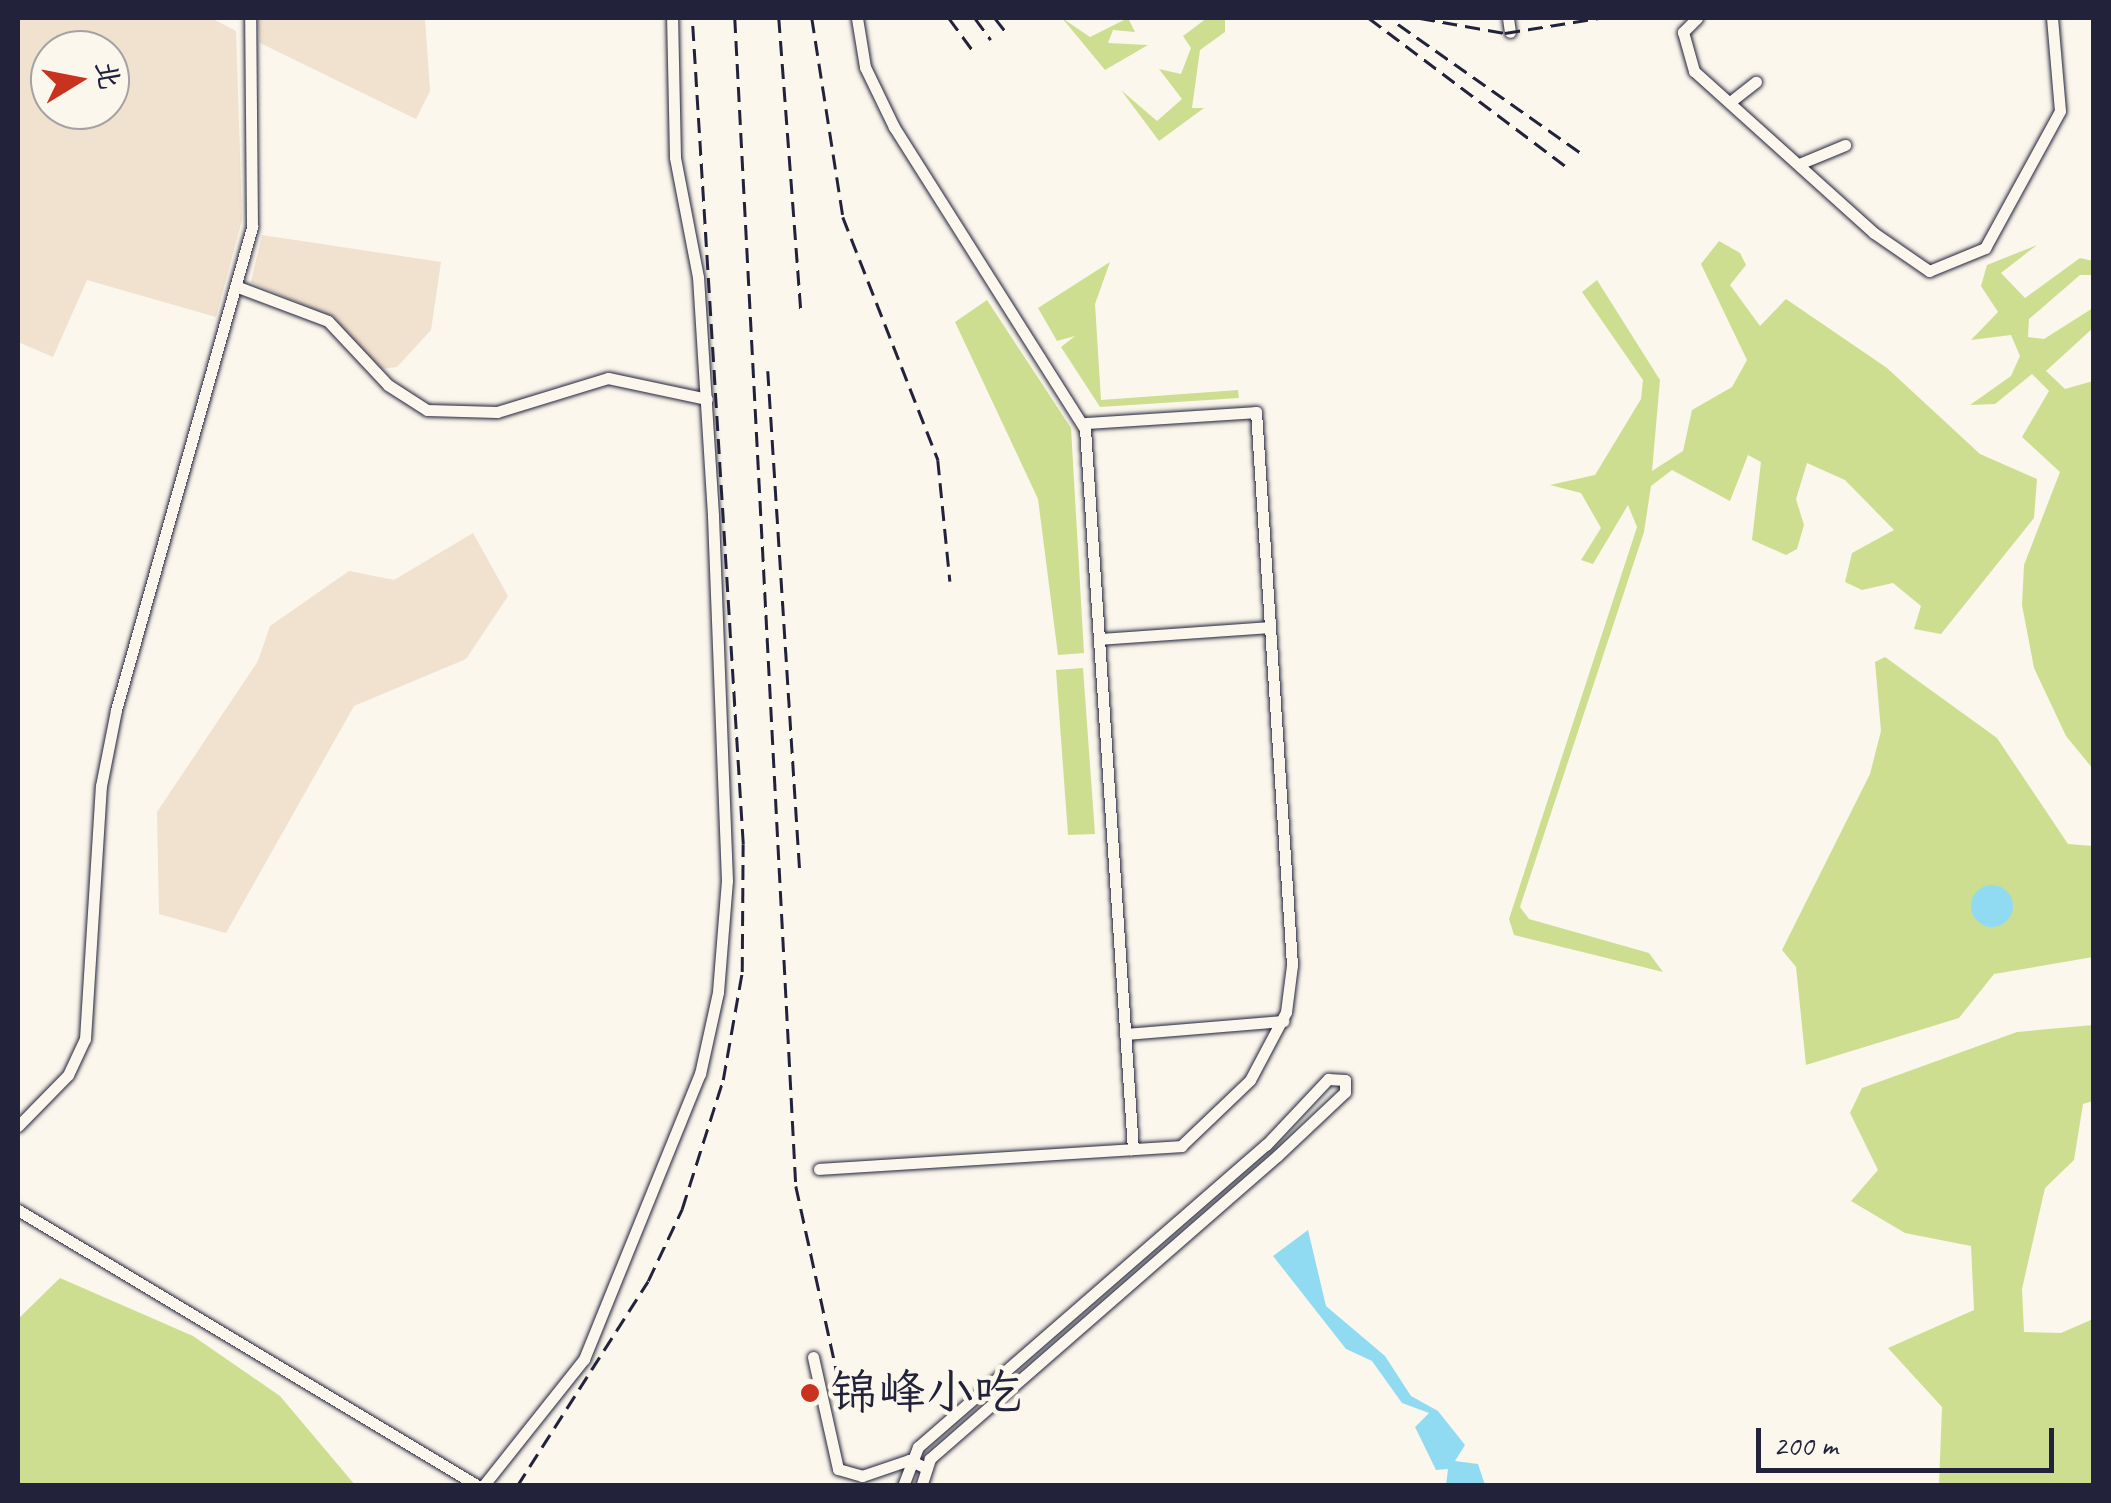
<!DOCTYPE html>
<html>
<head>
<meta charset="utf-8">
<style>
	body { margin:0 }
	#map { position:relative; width:2111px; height:1503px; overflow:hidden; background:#fbf7ec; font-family:Caveat,"LXGW WenKai TC",sans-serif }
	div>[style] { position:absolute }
	.built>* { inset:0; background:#f1e1cf }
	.green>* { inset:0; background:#cede91 }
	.water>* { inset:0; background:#91dbf2 }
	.round { border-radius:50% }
	.roads { filter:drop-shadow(0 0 2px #22223b) drop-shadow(0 0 2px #22223b) }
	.minor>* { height:11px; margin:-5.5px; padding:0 5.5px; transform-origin:5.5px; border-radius:5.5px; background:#fbf7ec }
	.rail>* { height:2.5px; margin-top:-1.25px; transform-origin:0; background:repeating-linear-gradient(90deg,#22223b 0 15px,transparent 0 23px) }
	.dots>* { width:28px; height:28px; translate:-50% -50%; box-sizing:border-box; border:5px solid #fbf7ec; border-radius:50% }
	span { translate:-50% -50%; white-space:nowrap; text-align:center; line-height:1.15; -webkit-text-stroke:9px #fbf7ec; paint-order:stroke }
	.poi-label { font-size:48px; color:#22223b }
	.left { translate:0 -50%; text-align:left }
	.frame { position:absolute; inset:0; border:20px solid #22223b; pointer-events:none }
	.north { position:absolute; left:30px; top:30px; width:100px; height:100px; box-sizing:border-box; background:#fbf7ec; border:2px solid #a4a2a5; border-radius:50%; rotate:80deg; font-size:28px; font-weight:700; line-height:40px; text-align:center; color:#22223b }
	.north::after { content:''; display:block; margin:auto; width:35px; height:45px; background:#c8321e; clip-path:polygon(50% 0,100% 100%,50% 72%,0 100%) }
	.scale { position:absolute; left:1756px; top:1428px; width:298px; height:45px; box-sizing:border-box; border:5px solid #22223b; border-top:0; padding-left:12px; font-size:30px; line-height:35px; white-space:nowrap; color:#22223b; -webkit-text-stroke:8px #fbf7ec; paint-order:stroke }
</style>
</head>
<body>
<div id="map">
	<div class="built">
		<i style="clip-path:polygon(evenodd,18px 18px,211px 18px,236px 31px,242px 220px,216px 317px,87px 280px,53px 357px,18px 342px,18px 18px,50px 50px,110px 50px,110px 110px,50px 110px,50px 50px)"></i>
		<i style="clip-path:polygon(258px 18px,425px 18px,430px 91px,416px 119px,260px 43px)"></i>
		<i style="clip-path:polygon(262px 235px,441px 262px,431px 330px,397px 367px,380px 369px,327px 315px,251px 282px)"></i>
		<i style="clip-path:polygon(473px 533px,508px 596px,466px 659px,354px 706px,226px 933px,159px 914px,157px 812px,258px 661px,270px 626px,349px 571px,394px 580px)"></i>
	</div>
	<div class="green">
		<i style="clip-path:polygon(1062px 18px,1090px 37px,1128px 18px,1135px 32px,1113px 30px,1108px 43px,1148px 45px,1105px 70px)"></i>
		<i style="clip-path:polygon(1207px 18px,1225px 18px,1225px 32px,1200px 50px,1192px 108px,1204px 108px,1159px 141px,1121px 90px,1157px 121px,1182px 99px,1159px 69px,1181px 74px,1191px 48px,1183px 36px)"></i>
		<i style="clip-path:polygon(1719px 241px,1740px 253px,1746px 265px,1730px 285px,1760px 326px,1786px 299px,1887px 368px,1980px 454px,2037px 479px,2034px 518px,1941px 634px,1914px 629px,1921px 606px,1893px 583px,1862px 590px,1845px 582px,1852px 553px,1894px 530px,1845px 480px,1807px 463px,1796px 499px,1804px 525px,1797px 549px,1786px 555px,1752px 540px,1761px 462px,1748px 455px,1730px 501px,1672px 470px,1651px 486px,1644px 532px,1520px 907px,1529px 919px,1649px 953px,1663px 972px,1514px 935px,1509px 919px,1637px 527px,1628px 505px,1593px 564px,1581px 560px,1601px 528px,1581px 493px,1550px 485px,1595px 475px,1641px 399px,1643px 380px,1582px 292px,1597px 280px,1660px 380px,1652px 471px,1683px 451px,1692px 410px,1732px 387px,1747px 360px,1701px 264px)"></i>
		<i style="clip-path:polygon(2037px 245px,2001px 273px,2025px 298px,2080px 258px,2093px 261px,2093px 275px,2080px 275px,2029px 319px,2028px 337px,2044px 339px,2093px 308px,2093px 328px,2046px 371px,2065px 389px,2093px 381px,2093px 769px,2066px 736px,2034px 668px,2022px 605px,2024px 565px,2060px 472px,2022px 437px,2049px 391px,2032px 374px,1995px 404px,1970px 405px,2011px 376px,2020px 356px,2011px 335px,1971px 340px,1998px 312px,1981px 286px,1987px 265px)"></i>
		<i style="clip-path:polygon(1110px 262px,1095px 304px,1101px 400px,1238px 390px,1239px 398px,1100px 407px,1061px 347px,1075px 336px,1057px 341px,1038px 308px)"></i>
		<i style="clip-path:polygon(987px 300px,1071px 428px,1084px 653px,1058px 655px,1038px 499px,955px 322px)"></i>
		<i style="clip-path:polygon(1885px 657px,1997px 738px,2068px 844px,2093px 846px,2093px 957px,1994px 974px,1959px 1018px,1806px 1065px,1796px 967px,1782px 950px,1870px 774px,1881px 731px,1875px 662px)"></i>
		<i style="clip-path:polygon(1083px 668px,1095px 834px,1068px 835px,1056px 670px)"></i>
		<i style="clip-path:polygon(2093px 1025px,2093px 1101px,2083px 1104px,2074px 1160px,2045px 1188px,2022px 1289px,2024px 1332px,2061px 1333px,2093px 1319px,2093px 1485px,1939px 1485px,1942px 1407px,1888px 1348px,1974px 1310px,1971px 1246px,1905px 1233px,1851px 1201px,1878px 1170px,1850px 1113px,1862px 1088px,2017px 1032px)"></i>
		<i style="clip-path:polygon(60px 1278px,193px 1336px,280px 1396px,355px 1485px,18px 1485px,18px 1319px)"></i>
	</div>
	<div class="water">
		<i class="round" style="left:1971px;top:885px;width:42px;height:42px"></i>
		<i style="clip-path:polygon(1308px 1230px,1326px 1306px,1385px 1356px,1411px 1396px,1438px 1411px,1465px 1445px,1455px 1461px,1478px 1464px,1485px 1485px,1446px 1485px,1448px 1469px,1436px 1470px,1415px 1427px,1429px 1413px,1402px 1403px,1372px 1361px,1346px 1349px,1273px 1256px)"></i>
	</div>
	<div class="roads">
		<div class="minor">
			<i style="left:857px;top:18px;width:50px;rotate:80.7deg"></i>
			<i style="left:865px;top:67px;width:67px;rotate:64.2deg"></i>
			<i style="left:894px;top:127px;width:357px;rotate:57.7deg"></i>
			<i style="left:1085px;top:429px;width:722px;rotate:86.19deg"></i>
			<i style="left:1508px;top:18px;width:14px;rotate:82deg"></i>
			<i style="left:1697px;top:18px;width:20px;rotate:135deg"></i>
			<i style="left:1683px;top:32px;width:41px;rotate:74.2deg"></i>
			<i style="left:1694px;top:71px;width:242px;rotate:42deg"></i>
			<i style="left:1874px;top:233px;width:67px;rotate:34.6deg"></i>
			<i style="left:1929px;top:271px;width:61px;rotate:-22.3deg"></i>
			<i style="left:1985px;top:248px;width:156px;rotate:-61.3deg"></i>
			<i style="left:2060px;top:111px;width:93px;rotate:-94.9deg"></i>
			<i style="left:1730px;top:102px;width:33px;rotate:-38deg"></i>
			<i style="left:1799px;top:164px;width:50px;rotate:-22.4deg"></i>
			<i style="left:238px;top:287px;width:96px;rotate:20.7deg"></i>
			<i style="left:328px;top:321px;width:88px;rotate:46.8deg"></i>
			<i style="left:388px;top:385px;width:46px;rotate:32.7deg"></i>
			<i style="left:427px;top:410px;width:70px;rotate:1.6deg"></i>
			<i style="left:497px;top:412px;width:116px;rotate:-17deg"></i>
			<i style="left:608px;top:378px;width:101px;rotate:12deg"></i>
			<i style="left:1099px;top:639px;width:170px;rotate:-4deg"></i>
			<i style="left:1125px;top:1034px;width:159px;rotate:-4.7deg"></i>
			<i style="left:18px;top:1126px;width:71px;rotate:-45.6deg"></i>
			<i style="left:68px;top:1075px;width:40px;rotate:-65deg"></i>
			<i style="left:85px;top:1039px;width:254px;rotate:-86.4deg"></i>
			<i style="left:101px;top:786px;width:77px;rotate:-78.8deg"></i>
			<i style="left:116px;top:710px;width:502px;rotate:-74.27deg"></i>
			<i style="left:252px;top:227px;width:209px;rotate:-90.5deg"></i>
			<i style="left:819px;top:1169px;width:363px;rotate:-3.6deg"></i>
			<i style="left:1181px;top:1146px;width:95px;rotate:-43.7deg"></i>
			<i style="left:1250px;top:1080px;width:77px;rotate:-62.1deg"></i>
			<i style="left:1286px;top:1012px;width:47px;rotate:-82.7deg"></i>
			<i style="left:1292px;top:965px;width:554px;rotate:-93.72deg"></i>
			<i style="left:1256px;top:412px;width:172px;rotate:176.3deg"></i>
			<i style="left:18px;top:1210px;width:536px;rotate:30.96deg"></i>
			<i style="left:813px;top:1357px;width:115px;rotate:77.4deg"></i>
			<i style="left:838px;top:1469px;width:25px;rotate:16deg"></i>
			<i style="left:862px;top:1476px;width:50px;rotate:-18.8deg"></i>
			<i style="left:909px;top:1460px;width:19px;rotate:25deg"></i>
			<i style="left:483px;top:1486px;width:162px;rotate:-51.5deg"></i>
			<i style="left:584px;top:1359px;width:308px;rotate:-67.9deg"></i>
			<i style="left:700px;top:1074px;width:84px;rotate:-77.6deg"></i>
			<i style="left:718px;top:992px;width:111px;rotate:-85.4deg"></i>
			<i style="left:727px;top:881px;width:366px;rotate:-92.2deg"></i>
			<i style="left:713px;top:515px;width:238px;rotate:-93.6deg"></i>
			<i style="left:698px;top:277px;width:122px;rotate:-100.9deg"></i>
			<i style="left:675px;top:157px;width:139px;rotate:-91.2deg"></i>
			<i style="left:903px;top:1486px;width:42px;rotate:-69deg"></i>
			<i style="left:918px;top:1447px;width:461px;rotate:-41deg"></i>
			<i style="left:1266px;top:1145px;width:91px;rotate:-46.8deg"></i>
			<i style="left:1328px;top:1079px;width:17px;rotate:3deg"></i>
			<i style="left:1345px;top:1080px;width:12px;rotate:90deg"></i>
			<i style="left:1345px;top:1092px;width:93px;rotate:136.7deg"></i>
			<i style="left:1277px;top:1156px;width:461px;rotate:138.9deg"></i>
			<i style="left:930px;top:1459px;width:28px;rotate:108deg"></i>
		</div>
	</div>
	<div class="rail">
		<i style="left:735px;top:18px;width:1170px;rotate:87.01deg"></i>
		<i style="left:796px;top:1186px;width:191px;rotate:77.6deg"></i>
		<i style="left:779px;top:18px;width:296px;rotate:85.7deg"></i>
		<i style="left:812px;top:18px;width:201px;rotate:81.1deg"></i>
		<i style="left:843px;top:217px;width:261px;rotate:68.6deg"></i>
		<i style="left:938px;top:460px;width:122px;rotate:84.3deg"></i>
		<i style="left:949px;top:18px;width:42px;rotate:53.7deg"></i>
		<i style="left:975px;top:18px;width:27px;rotate:54deg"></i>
		<i style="left:995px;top:18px;width:16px;rotate:52deg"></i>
		<i style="left:1369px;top:18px;width:249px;rotate:37deg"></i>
		<i style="left:1420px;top:18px;width:86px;rotate:10deg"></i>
		<i style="left:1505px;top:33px;width:95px;rotate:-9.1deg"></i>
		<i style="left:1398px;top:24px;width:224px;rotate:35.2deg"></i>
		<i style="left:768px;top:371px;width:502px;rotate:86.35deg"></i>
		<i style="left:517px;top:1486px;width:243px;rotate:-57.4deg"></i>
		<i style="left:648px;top:1281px;width:80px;rotate:-64.7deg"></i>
		<i style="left:682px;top:1209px;width:135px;rotate:-72.4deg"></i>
		<i style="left:723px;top:1080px;width:110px;rotate:-80deg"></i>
		<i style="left:742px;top:972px;width:128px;rotate:-89.6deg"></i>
		<i style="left:743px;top:844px;width:828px;rotate:-93.53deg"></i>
	</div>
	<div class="dots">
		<i style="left:810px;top:1393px;background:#c8321e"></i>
	</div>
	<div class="poi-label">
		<span class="left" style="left:830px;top:1393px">锦峰小吃</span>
	</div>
	<div class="frame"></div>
	<div class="north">北</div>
	<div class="scale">200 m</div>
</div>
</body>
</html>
